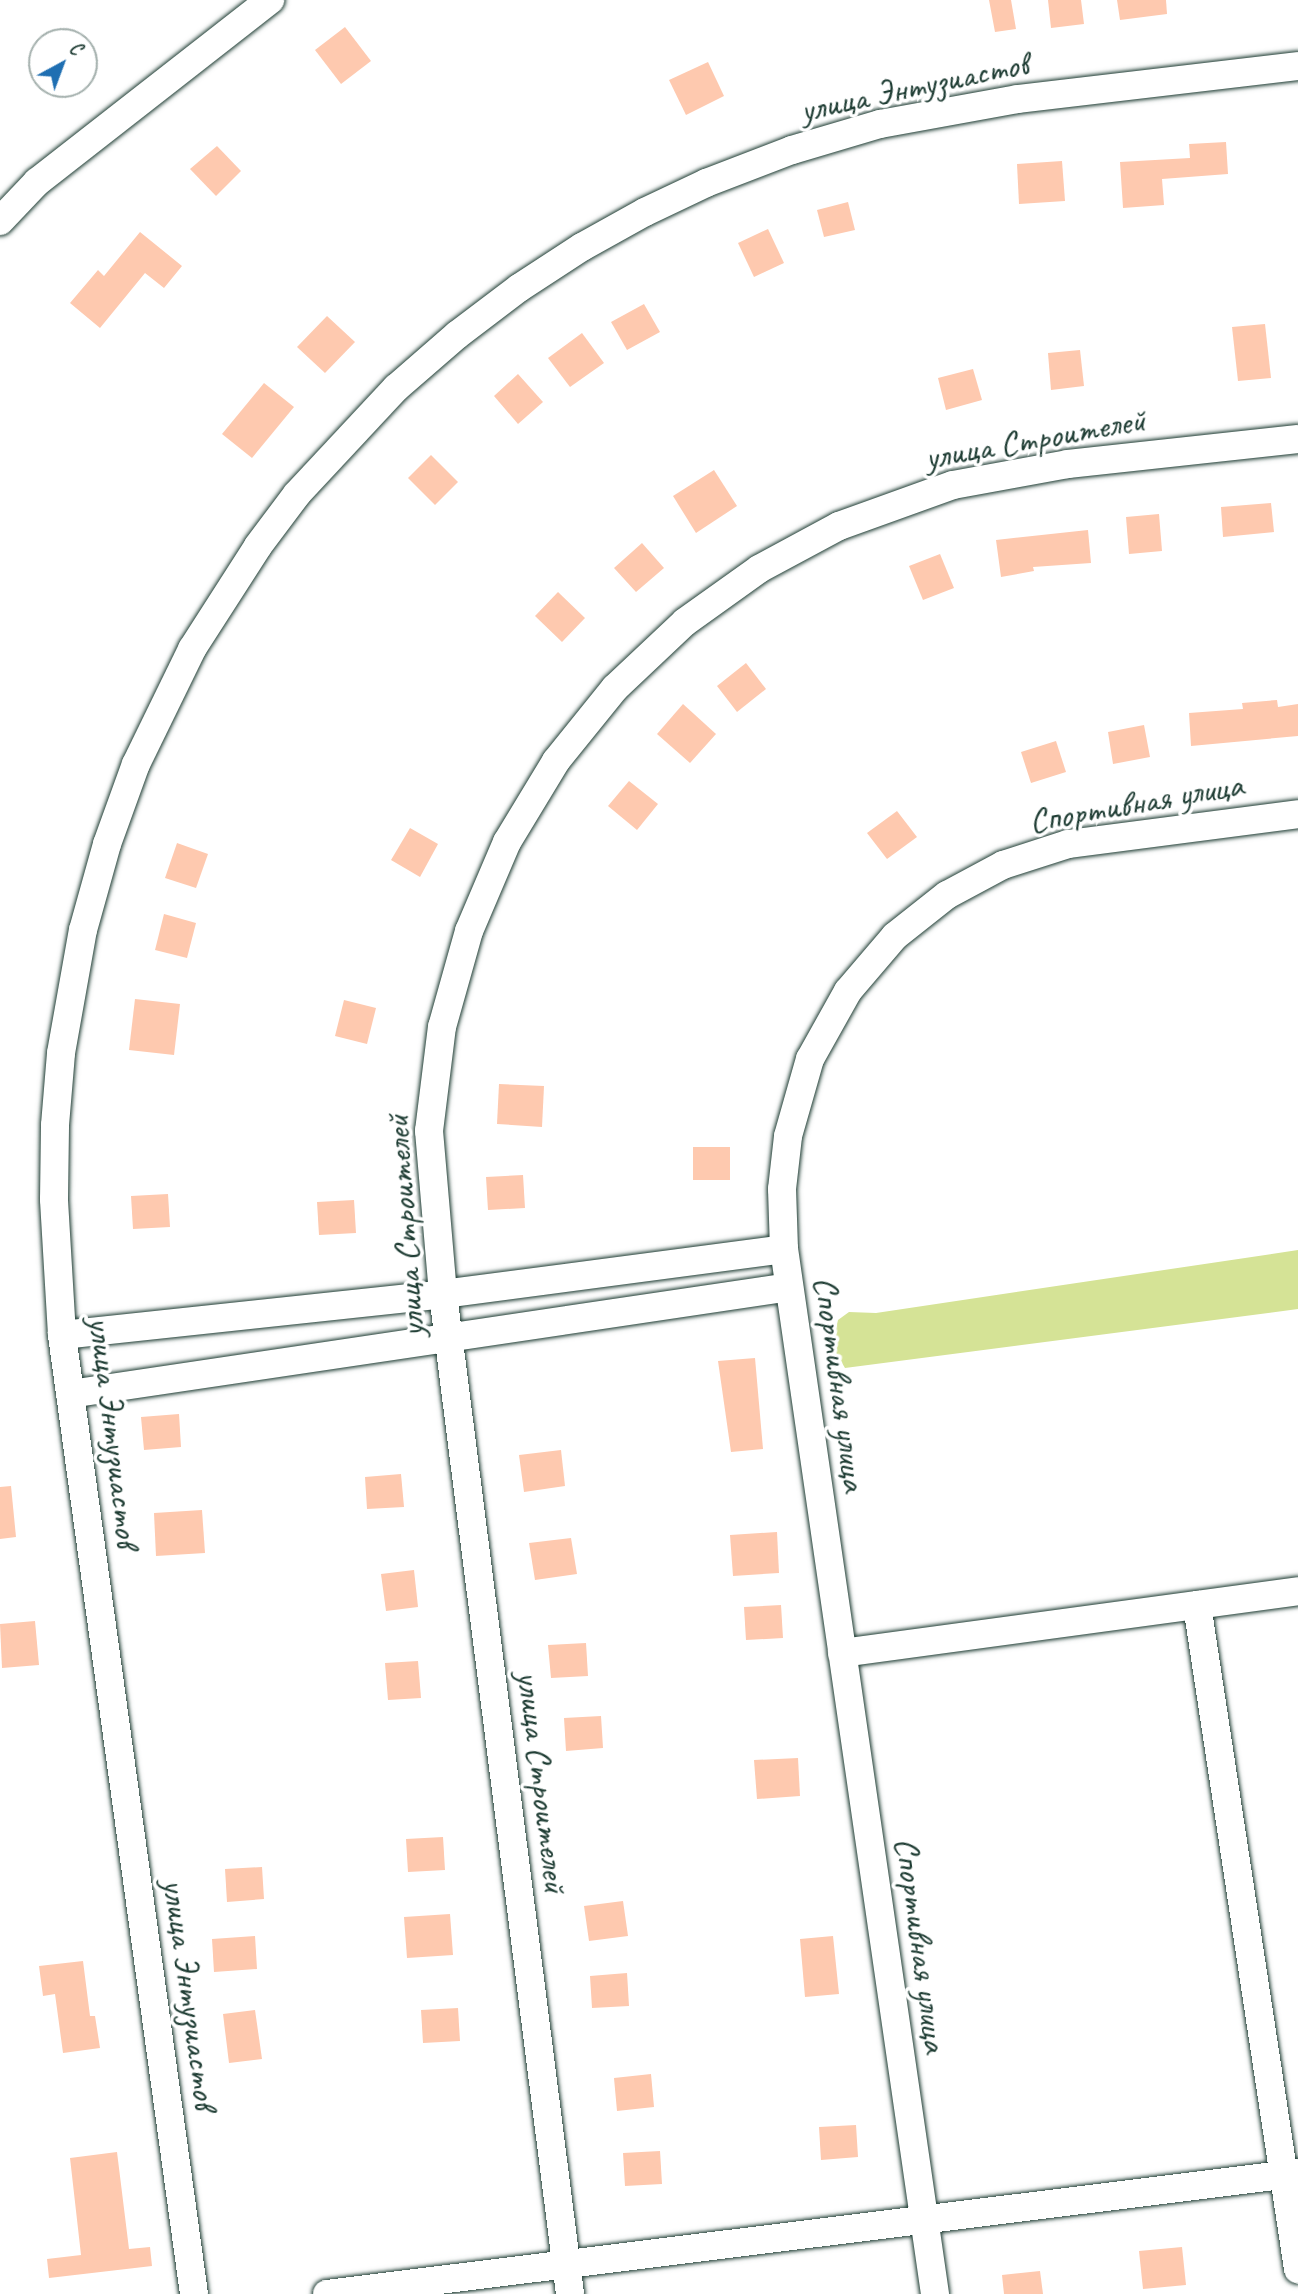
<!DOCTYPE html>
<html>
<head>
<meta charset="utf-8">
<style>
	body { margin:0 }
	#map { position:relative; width:1298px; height:2294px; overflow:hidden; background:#fff; font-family:Caveat,sans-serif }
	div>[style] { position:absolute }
	.green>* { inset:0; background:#d5e396 }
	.building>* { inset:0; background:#fec9af }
	.roads { filter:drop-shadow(0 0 2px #1f3d34) drop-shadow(0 0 2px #1f3d34) }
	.minor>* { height:28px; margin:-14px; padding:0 14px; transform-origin:14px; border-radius:14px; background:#fff }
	span { translate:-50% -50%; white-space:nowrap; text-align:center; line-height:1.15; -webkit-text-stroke:7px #fff; paint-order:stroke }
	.street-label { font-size:35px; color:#1f3d34 }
	.north { position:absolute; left:28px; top:28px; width:70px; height:70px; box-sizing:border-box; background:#fff; border:2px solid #a5b1ae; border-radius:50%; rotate:41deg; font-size:19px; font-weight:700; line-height:28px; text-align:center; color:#1f3d34 }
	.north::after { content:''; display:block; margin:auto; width:24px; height:32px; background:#1f6fb2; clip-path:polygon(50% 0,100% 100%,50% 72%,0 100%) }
</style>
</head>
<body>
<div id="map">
	<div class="green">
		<i style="clip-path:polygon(1298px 1250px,1298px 1309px,845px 1368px,832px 1346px,838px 1320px,849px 1312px,876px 1313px)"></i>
	</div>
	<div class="building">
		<i style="clip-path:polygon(989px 0,1011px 0,1016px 29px,995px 32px)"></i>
		<i style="clip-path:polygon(1048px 0,1081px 0,1084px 24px,1051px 28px)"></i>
		<i style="clip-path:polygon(1117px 0,1166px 0,1167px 14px,1120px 20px)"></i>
		<i style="clip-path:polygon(345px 27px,371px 61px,341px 84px,315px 50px)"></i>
		<i style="clip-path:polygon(708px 62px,724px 96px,686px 115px,669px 80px)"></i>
		<i style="clip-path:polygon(1226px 142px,1228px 174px,1162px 179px,1164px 205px,1123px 208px,1120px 162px,1190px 158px,1189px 144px)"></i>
		<i style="clip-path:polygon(217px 146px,241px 171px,216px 196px,190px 169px)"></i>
		<i style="clip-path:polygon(1062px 161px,1065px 201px,1019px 204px,1017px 164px)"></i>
		<i style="clip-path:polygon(848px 202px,855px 230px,824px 237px,817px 210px)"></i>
		<i style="clip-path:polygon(768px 229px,784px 263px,754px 277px,738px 243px)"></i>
		<i style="clip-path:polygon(140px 232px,182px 266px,164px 288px,145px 273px,100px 328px,70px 303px,98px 270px,104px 276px)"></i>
		<i style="clip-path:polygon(644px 304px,660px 332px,627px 350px,611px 322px)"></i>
		<i style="clip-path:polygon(327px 316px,355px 342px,325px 373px,297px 347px)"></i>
		<i style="clip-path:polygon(1265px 324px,1271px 378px,1238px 381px,1232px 327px)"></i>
		<i style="clip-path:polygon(582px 333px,604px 363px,570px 387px,548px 358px)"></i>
		<i style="clip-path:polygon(1080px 350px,1084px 386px,1051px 390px,1048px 353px)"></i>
		<i style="clip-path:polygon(973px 369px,982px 400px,946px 410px,938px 378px)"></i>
		<i style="clip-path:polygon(518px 374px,543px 402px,518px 424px,494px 396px)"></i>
		<i style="clip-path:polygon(264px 383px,294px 407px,252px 458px,222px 434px)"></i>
		<i style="clip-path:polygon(431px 455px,458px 482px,435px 505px,408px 478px)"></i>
		<i style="clip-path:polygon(714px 470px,737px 506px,696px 533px,673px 496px)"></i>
		<i style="clip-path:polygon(1271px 503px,1274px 532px,1223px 537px,1221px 507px)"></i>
		<i style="clip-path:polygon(1159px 514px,1162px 551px,1129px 554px,1126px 517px)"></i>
		<i style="clip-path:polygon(1088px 530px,1091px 563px,1033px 567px,1034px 571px,1001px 577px,996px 540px)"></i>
		<i style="clip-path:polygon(642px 543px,664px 568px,636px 592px,614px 568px)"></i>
		<i style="clip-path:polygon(940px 554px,954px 588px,923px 600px,909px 566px)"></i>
		<i style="clip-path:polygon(558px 592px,585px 618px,562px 642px,535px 616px)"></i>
		<i style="clip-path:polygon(746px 663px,766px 689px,737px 712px,717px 686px)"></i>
		<i style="clip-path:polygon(1277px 700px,1278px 707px,1298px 704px,1298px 736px,1191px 746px,1189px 713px,1243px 709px,1242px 703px)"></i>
		<i style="clip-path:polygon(683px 704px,716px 734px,690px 763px,657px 734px)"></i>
		<i style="clip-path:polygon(1144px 725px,1150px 757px,1113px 764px,1108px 732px)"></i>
		<i style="clip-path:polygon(1056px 741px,1066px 772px,1031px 783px,1021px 752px)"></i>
		<i style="clip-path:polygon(629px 781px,658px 804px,637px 830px,608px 806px)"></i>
		<i style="clip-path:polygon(897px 811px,917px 837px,887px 859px,867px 833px)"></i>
		<i style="clip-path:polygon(410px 828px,438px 844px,420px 877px,391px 860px)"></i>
		<i style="clip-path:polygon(177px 843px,208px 854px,196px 888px,165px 878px)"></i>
		<i style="clip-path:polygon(164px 914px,196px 923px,187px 958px,155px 950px)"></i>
		<i style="clip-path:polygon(135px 999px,180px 1004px,174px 1055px,129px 1050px)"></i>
		<i style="clip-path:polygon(344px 1000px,376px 1008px,367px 1044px,335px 1036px)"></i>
		<i style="clip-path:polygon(499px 1084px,544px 1086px,542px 1127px,497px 1124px)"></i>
		<i style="clip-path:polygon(693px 1147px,730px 1147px,730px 1180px,693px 1180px)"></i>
		<i style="clip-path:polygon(523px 1175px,525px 1208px,488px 1210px,486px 1177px)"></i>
		<i style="clip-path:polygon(168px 1194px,170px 1227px,133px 1229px,131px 1196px)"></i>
		<i style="clip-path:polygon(354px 1200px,356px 1233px,319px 1235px,317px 1202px)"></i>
		<i style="clip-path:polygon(755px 1358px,763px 1449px,731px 1452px,718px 1361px)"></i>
		<i style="clip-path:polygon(179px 1414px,181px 1447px,144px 1450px,141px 1417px)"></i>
		<i style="clip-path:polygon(561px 1450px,565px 1486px,524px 1492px,519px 1455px)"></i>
		<i style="clip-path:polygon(401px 1474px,404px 1507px,367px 1509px,365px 1477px)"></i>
		<i style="clip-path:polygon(11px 1486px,16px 1537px,0 1539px,0 1487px)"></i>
		<i style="clip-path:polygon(202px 1510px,205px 1553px,156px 1556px,154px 1513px)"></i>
		<i style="clip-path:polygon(777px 1532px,779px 1573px,733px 1576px,730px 1535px)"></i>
		<i style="clip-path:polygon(571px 1538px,577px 1574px,535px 1580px,529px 1543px)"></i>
		<i style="clip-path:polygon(414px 1570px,418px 1607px,386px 1611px,381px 1574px)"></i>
		<i style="clip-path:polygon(781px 1605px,783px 1638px,746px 1640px,744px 1607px)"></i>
		<i style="clip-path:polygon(35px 1621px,39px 1665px,2px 1668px,0 1624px)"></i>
		<i style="clip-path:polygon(586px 1643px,588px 1676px,551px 1678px,548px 1645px)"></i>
		<i style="clip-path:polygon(418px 1661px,421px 1698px,388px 1700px,385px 1663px)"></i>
		<i style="clip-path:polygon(601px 1716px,603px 1748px,566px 1751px,564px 1718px)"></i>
		<i style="clip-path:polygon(798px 1758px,800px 1796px,757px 1799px,754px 1760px)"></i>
		<i style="clip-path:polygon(443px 1837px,445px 1870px,408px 1872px,406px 1839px)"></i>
		<i style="clip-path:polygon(262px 1867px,264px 1899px,227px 1902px,225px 1869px)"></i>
		<i style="clip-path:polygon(623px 1901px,628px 1936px,589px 1941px,584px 1906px)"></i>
		<i style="clip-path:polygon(450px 1914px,453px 1955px,407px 1958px,404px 1917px)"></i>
		<i style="clip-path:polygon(255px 1936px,257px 1969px,214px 1972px,212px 1939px)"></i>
		<i style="clip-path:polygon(833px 1936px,839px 1994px,805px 1997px,800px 1939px)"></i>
		<i style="clip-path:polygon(83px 1961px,90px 2016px,95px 2016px,100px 2048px,63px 2053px,55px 1994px,43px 1996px,39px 1966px)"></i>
		<i style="clip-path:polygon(627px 1973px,629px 2006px,592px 2008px,590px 1976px)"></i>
		<i style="clip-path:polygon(458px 2008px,460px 2041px,423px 2043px,421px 2010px)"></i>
		<i style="clip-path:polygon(255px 2010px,262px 2059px,229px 2063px,223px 2014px)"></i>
		<i style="clip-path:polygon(651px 2074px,654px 2107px,617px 2111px,614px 2078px)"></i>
		<i style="clip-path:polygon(856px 2125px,858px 2157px,821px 2160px,819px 2127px)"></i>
		<i style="clip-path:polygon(660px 2151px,662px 2184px,625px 2186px,623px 2153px)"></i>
		<i style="clip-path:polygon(117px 2152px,129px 2249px,150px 2247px,152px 2266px,49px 2278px,47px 2259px,81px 2255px,70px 2158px)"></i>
		<i style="clip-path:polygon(1182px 2247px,1186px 2285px,1143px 2289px,1139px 2251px)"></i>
		<i style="clip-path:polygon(1040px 2271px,1043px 2294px,1004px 2294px,1002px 2275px)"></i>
	</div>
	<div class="roads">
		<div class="minor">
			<i style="left:0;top:221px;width:54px;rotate:-46.5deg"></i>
			<i style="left:37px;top:182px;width:296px;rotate:-38deg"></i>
			<i style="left:62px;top:1335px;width:383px;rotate:-6.1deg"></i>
			<i style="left:443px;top:1294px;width:344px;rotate:-7.5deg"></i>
			<i style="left:70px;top:1394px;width:727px;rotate:-8.46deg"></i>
			<i style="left:1197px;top:1605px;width:672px;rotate:81.35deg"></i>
			<i style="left:842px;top:1653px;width:460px;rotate:-7.7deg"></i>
			<i style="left:194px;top:2294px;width:968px;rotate:-97.84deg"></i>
			<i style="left:62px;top:1335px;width:136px;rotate:-93.4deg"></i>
			<i style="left:54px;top:1199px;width:74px;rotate:-89.2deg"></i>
			<i style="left:55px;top:1125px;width:72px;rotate:-85.2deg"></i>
			<i style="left:61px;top:1053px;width:125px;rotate:-79.9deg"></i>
			<i style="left:83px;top:930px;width:89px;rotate:-74.4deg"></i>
			<i style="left:107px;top:844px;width:85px;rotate:-70.1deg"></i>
			<i style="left:136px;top:764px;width:128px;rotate:-64deg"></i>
			<i style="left:192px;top:649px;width:122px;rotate:-57.3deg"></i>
			<i style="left:258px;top:546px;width:65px;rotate:-53.1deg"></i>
			<i style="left:297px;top:494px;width:145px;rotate:-47deg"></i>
			<i style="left:396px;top:388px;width:81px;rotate:-41deg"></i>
			<i style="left:457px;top:335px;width:78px;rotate:-37.2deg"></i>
			<i style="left:519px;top:288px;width:75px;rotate:-33.1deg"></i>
			<i style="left:582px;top:247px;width:72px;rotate:-29.1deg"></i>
			<i style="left:645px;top:212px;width:68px;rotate:-25.4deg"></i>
			<i style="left:706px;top:183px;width:92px;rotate:-21deg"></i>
			<i style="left:792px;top:150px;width:92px;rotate:-16.5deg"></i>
			<i style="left:880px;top:124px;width:140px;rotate:-10.3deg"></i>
			<i style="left:1018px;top:99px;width:282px;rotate:-6.7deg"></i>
			<i style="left:327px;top:2294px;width:979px;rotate:-7.1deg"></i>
			<i style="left:570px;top:2294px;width:1008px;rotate:-97.24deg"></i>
			<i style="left:443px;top:1294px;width:164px;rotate:-94.9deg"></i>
			<i style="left:429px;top:1131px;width:105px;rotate:-82.9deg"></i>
			<i style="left:442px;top:1027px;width:100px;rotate:-74.3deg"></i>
			<i style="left:469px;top:931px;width:97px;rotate:-66.9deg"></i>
			<i style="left:507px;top:842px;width:95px;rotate:-58.8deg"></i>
			<i style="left:556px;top:761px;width:94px;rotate:-51.1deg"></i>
			<i style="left:615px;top:688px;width:96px;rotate:-43.3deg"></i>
			<i style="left:685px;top:622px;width:91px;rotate:-35.6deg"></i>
			<i style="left:759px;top:569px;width:91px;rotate:-28.3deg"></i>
			<i style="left:839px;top:526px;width:121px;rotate:-19.8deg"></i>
			<i style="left:953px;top:485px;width:117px;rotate:-10.3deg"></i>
			<i style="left:1068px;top:464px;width:231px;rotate:-6.2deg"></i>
			<i style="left:935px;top:2294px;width:1056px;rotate:-98.22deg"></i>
			<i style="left:784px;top:1249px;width:60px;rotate:-91.9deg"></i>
			<i style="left:782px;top:1189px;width:53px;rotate:-83.5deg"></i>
			<i style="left:788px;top:1136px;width:80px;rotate:-74.1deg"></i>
			<i style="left:810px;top:1059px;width:78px;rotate:-60.8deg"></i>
			<i style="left:848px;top:991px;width:72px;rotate:-49.5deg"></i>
			<i style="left:895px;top:936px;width:66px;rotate:-38.3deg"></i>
			<i style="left:947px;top:895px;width:64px;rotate:-28.2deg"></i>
			<i style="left:1003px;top:865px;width:68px;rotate:-17.9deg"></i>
			<i style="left:1068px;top:844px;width:232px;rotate:-7.4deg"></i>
		</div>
	</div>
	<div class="street-label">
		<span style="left:914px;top:87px;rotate:-12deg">улица Энтузиастов</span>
		<span style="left:1035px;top:439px;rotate:-10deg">улица Строителей</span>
		<span style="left:1136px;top:803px;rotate:-10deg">Спортивная улица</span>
		<span style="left:405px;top:1226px;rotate:-94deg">улица Строителей</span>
		<span style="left:840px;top:1384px;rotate:82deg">Спортивная улица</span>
		<span style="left:114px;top:1432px;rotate:83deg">улица Энтузиастов</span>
		<span style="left:542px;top:1782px;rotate:83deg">улица Строителей</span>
		<span style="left:921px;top:1945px;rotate:82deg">Спортивная улица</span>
		<span style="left:190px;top:1994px;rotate:82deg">улица Энтузиастов</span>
	</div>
	<div class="north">С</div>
</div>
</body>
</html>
